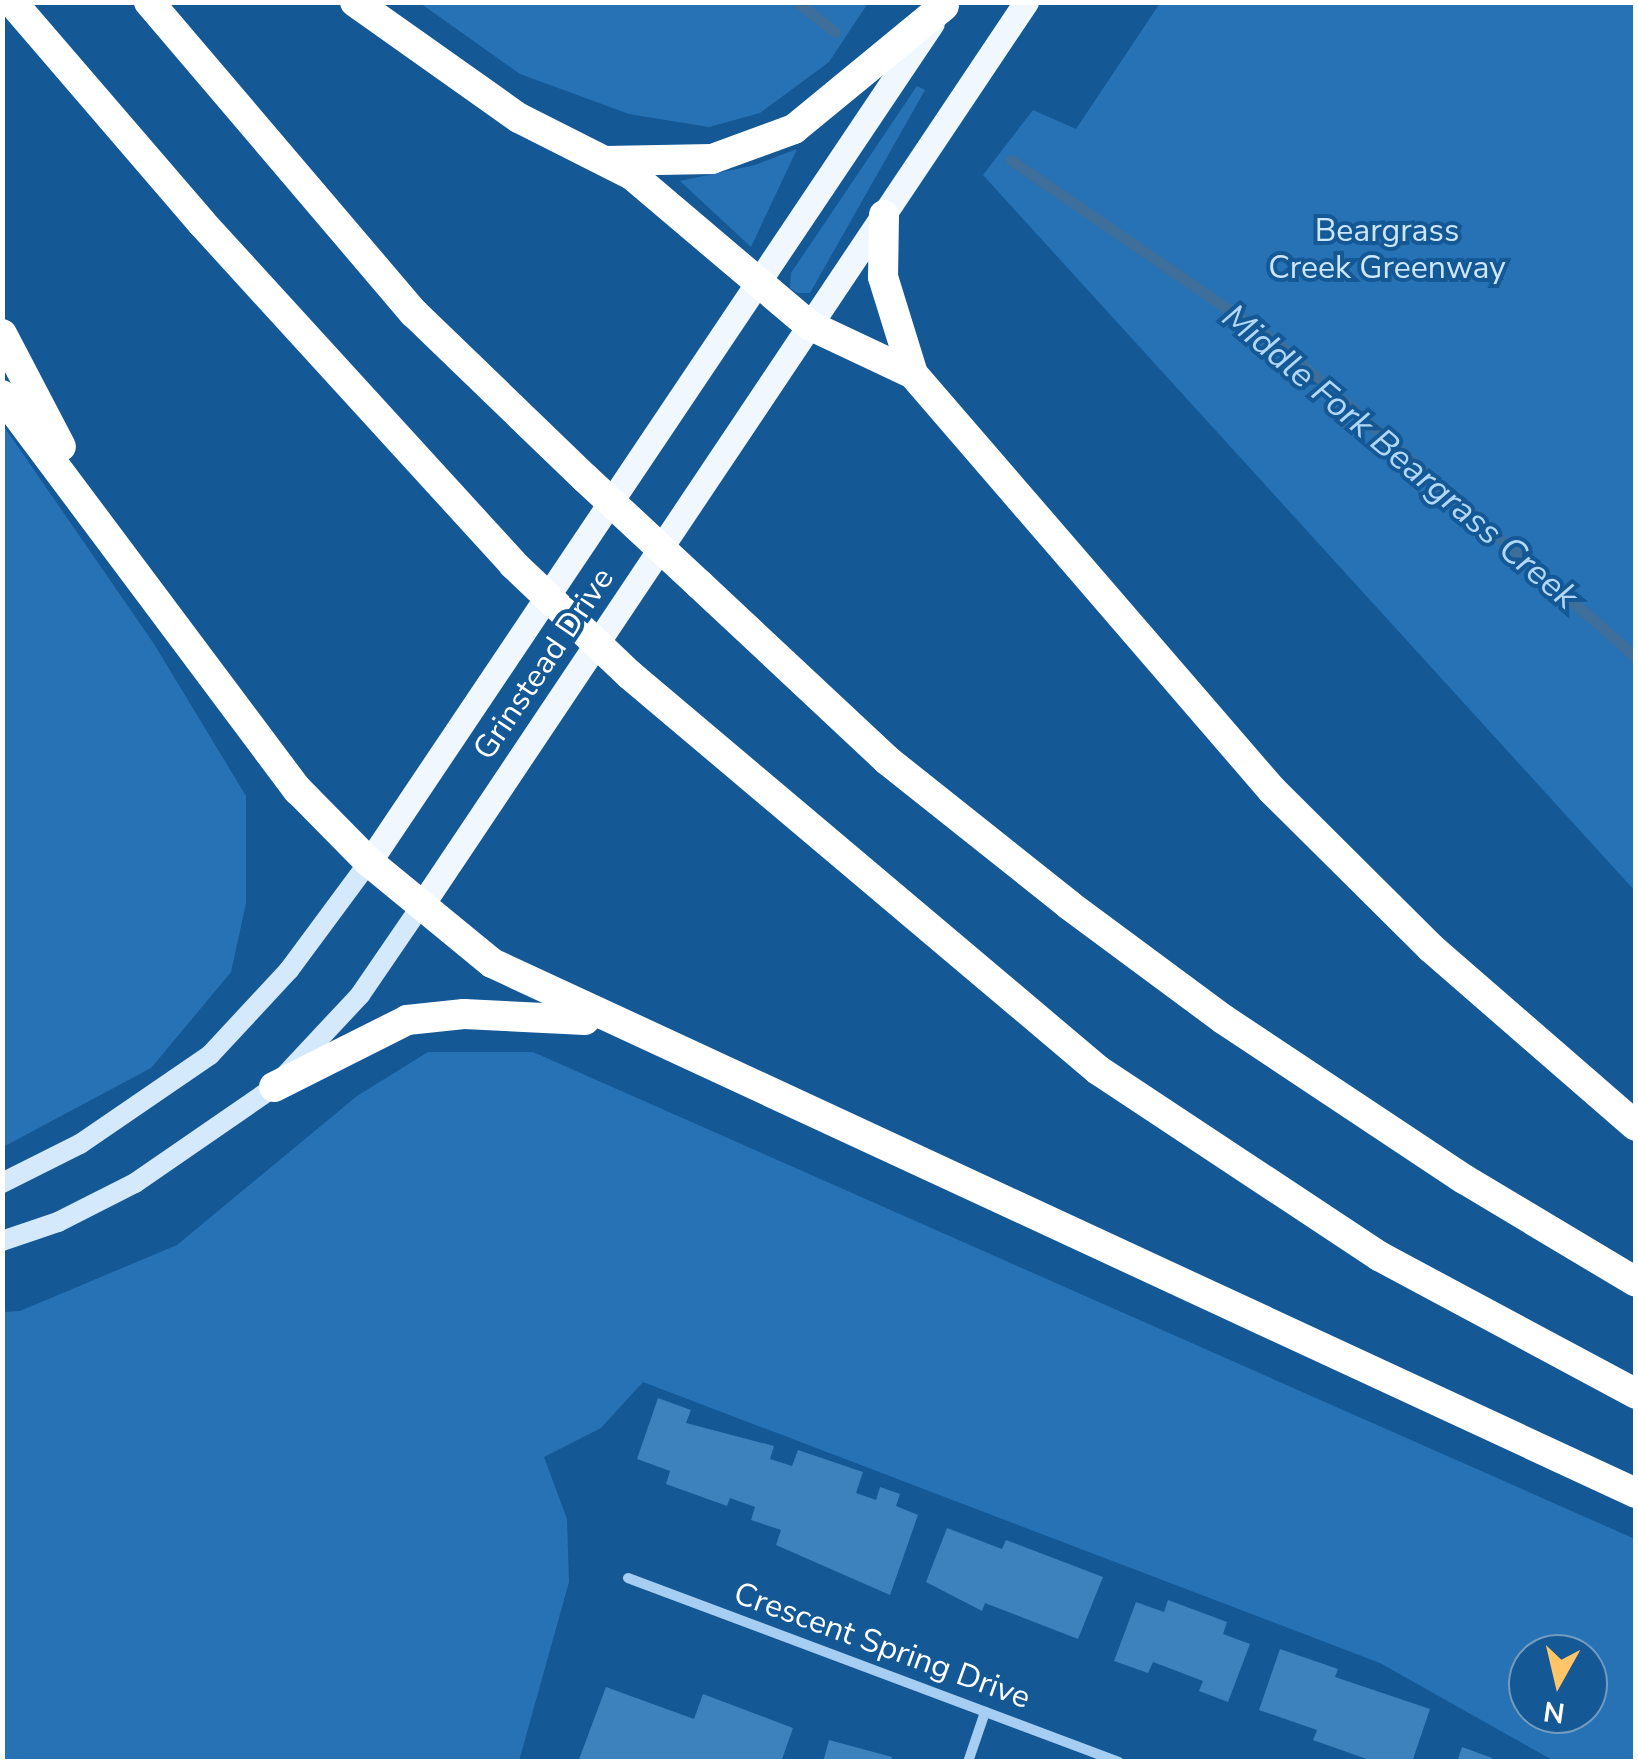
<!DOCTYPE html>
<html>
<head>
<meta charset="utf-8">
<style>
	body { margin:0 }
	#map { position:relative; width:1638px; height:1764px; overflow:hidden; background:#145896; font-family:"Nunito Sans",sans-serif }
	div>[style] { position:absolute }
	.green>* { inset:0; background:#2772b4 }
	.stream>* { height:11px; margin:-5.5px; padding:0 5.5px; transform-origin:5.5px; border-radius:5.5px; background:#3e6e9a }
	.building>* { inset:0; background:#3d81bd }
	.street>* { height:10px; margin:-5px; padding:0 5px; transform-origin:5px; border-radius:5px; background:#a5cef2 }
	.secondary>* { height:20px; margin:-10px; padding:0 10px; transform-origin:10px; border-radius:10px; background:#d4e9fc }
	.primary>* { height:25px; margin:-12.5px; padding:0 12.5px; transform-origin:12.5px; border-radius:12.5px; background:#f0f7ff }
	.highway>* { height:30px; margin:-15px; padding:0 15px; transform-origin:15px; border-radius:15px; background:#fff }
	.highway-bridge>* { height:30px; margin:-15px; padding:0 15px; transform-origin:15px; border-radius:15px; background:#fff }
	span { translate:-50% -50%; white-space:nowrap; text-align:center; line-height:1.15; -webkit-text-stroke:8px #145896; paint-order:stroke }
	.park-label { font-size:32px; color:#cce6fc }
	.street-label { font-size:32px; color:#fff }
	.water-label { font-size:35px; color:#b1d8f9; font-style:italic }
	.frame { position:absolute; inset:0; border:5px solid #fff; pointer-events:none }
	.north { position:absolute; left:1508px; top:1634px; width:100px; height:100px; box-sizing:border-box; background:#145896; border:2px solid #729bc0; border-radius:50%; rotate:188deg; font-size:28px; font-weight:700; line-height:40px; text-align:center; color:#fff }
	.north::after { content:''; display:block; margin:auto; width:35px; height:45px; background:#ffc566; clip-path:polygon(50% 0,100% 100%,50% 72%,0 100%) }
</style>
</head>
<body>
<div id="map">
	<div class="green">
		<i style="clip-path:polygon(420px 3px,868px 3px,829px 62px,760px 113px,709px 127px,629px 114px,520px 74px)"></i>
		<i style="clip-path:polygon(1160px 3px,1635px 3px,1635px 891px,983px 175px,1033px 110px,1076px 129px)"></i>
		<i style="clip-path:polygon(917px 86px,925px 90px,810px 293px,797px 293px,790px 288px,791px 273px)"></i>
		<i style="clip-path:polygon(797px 149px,751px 247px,680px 181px,755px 165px)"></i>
		<i style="clip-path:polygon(3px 425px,154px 644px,246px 796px,246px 903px,231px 972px,151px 1068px,3px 1147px)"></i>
		<i style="clip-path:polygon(evenodd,428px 1052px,533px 1052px,1635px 1539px,1635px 1761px,1554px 1761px,1380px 1663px,643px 1382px,601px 1428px,544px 1457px,567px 1519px,569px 1582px,519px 1761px,3px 1761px,3px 1312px,20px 1311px,177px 1245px,357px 1096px,428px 1052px,1588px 1654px,1588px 1714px,1528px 1714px,1528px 1654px,1588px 1654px)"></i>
	</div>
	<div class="stream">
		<i style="left:797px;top:2px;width:48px;rotate:38.3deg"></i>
		<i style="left:1011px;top:160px;width:321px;rotate:34.5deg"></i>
		<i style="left:1276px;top:342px;width:478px;rotate:41.2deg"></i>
	</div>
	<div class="building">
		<i style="clip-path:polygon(658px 1398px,691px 1410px,686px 1423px,774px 1446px,770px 1459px,792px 1466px,798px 1450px,863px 1472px,856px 1493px,876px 1500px,880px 1487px,900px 1494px,896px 1506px,918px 1515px,890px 1595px,776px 1545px,781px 1530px,751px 1520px,755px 1507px,730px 1498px,727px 1506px,666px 1484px,670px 1471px,637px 1459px)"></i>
		<i style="clip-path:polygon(947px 1528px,1002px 1549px,1006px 1540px,1103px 1577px,1078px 1639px,985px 1603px,982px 1611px,926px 1582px)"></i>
		<i style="clip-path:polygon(1168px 1600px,1227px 1622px,1223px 1634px,1250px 1644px,1228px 1702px,1199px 1691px,1203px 1681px,1153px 1662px,1148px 1673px,1114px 1661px,1136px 1602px,1164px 1612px)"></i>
		<i style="clip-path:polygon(1280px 1649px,1338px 1669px,1335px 1677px,1430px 1709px,1412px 1762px,1375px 1762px,1313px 1740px,1317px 1730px,1259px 1710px)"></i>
		<i style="clip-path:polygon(606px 1687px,694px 1719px,703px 1694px,793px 1728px,781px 1762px,578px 1762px)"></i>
		<i style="clip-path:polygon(829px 1740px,892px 1757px,891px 1762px,823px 1762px)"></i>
		<i style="clip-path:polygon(1462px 1747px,1492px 1758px,1491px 1762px,1457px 1762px)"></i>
	</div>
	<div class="street">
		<i style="left:628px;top:1578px;width:524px;rotate:20.54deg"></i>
		<i style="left:968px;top:1762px;width:53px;rotate:-71.2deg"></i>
	</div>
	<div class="secondary">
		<i style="left:2px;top:1183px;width:87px;rotate:-26.6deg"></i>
		<i style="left:80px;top:1144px;width:158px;rotate:-34.4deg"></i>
		<i style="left:210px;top:1055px;width:116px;rotate:-47.1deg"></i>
		<i style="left:289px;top:970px;width:134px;rotate:-53.5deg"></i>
		<i style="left:2px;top:1241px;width:59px;rotate:-18.7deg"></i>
		<i style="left:58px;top:1222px;width:86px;rotate:-26.9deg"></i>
		<i style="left:135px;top:1183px;width:169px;rotate:-34.6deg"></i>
		<i style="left:274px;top:1087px;width:126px;rotate:-46.9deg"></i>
		<i style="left:360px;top:995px;width:108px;rotate:-55.6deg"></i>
	</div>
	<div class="primary">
		<i style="left:369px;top:862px;width:1010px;rotate:-56.14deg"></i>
		<i style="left:421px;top:906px;width:1088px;rotate:-56.21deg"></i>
	</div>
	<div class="highway">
		<i style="left:12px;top:2px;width:291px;rotate:49.3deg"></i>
		<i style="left:202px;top:223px;width:462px;rotate:47.6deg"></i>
		<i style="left:149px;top:2px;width:409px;rotate:49.6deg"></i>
		<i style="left:414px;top:313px;width:238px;rotate:44deg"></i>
		<i style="left:355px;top:2px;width:201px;rotate:35.3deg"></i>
		<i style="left:519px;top:118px;width:127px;rotate:26.8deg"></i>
		<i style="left:632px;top:175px;width:232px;rotate:40.3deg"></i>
		<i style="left:809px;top:325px;width:115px;rotate:25.2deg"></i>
		<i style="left:913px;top:374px;width:549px;rotate:49.21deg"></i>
		<i style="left:1272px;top:790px;width:224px;rotate:44.8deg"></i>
		<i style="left:1431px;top:948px;width:271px;rotate:41deg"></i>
		<i style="left:606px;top:161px;width:106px;rotate:-1.1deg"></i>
		<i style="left:712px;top:159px;width:87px;rotate:-20.1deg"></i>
		<i style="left:794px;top:129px;width:194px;rotate:-39.4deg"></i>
		<i style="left:884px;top:215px;width:62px;rotate:90.9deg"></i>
		<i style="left:883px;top:277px;width:102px;rotate:72.8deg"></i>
		<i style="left:2px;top:334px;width:127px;rotate:62.4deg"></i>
		<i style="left:2px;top:395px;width:494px;rotate:53.2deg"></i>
		<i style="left:298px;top:790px;width:101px;rotate:45.4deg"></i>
		<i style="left:369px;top:862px;width:159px;rotate:39.4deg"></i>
		<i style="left:492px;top:963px;width:1261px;rotate:24.86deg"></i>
		<i style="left:699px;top:584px;width:258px;rotate:43.1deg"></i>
		<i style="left:887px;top:760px;width:233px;rotate:38.5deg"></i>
		<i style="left:1069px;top:905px;width:192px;rotate:36.5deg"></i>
		<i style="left:1223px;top:1019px;width:289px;rotate:33.6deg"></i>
		<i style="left:1464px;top:1179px;width:200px;rotate:30.9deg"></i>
		<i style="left:630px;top:675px;width:612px;rotate:40.16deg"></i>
		<i style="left:1098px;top:1070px;width:337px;rotate:33.5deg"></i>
		<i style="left:1379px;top:1256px;width:292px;rotate:28.2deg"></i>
		<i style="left:274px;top:1087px;width:149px;rotate:-26.7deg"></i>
		<i style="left:407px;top:1020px;width:57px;rotate:-6deg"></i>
		<i style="left:464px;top:1014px;width:121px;rotate:2.8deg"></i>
	</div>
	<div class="highway-bridge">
		<i style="left:585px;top:478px;width:156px;rotate:42.9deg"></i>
		<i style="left:513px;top:564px;width:161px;rotate:43.5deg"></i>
	</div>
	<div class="park-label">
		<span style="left:1387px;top:250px">Beargrass<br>Creek Greenway</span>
	</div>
	<div class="street-label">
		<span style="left:544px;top:664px;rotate:-56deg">Grinstead Drive</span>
		<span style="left:882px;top:1646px;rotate:20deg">Crescent Spring Drive</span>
	</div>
	<div class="water-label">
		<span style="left:1400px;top:457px;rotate:40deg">Middle Fork Beargrass Creek</span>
	</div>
	<div class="frame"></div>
	<div class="north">N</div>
</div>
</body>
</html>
